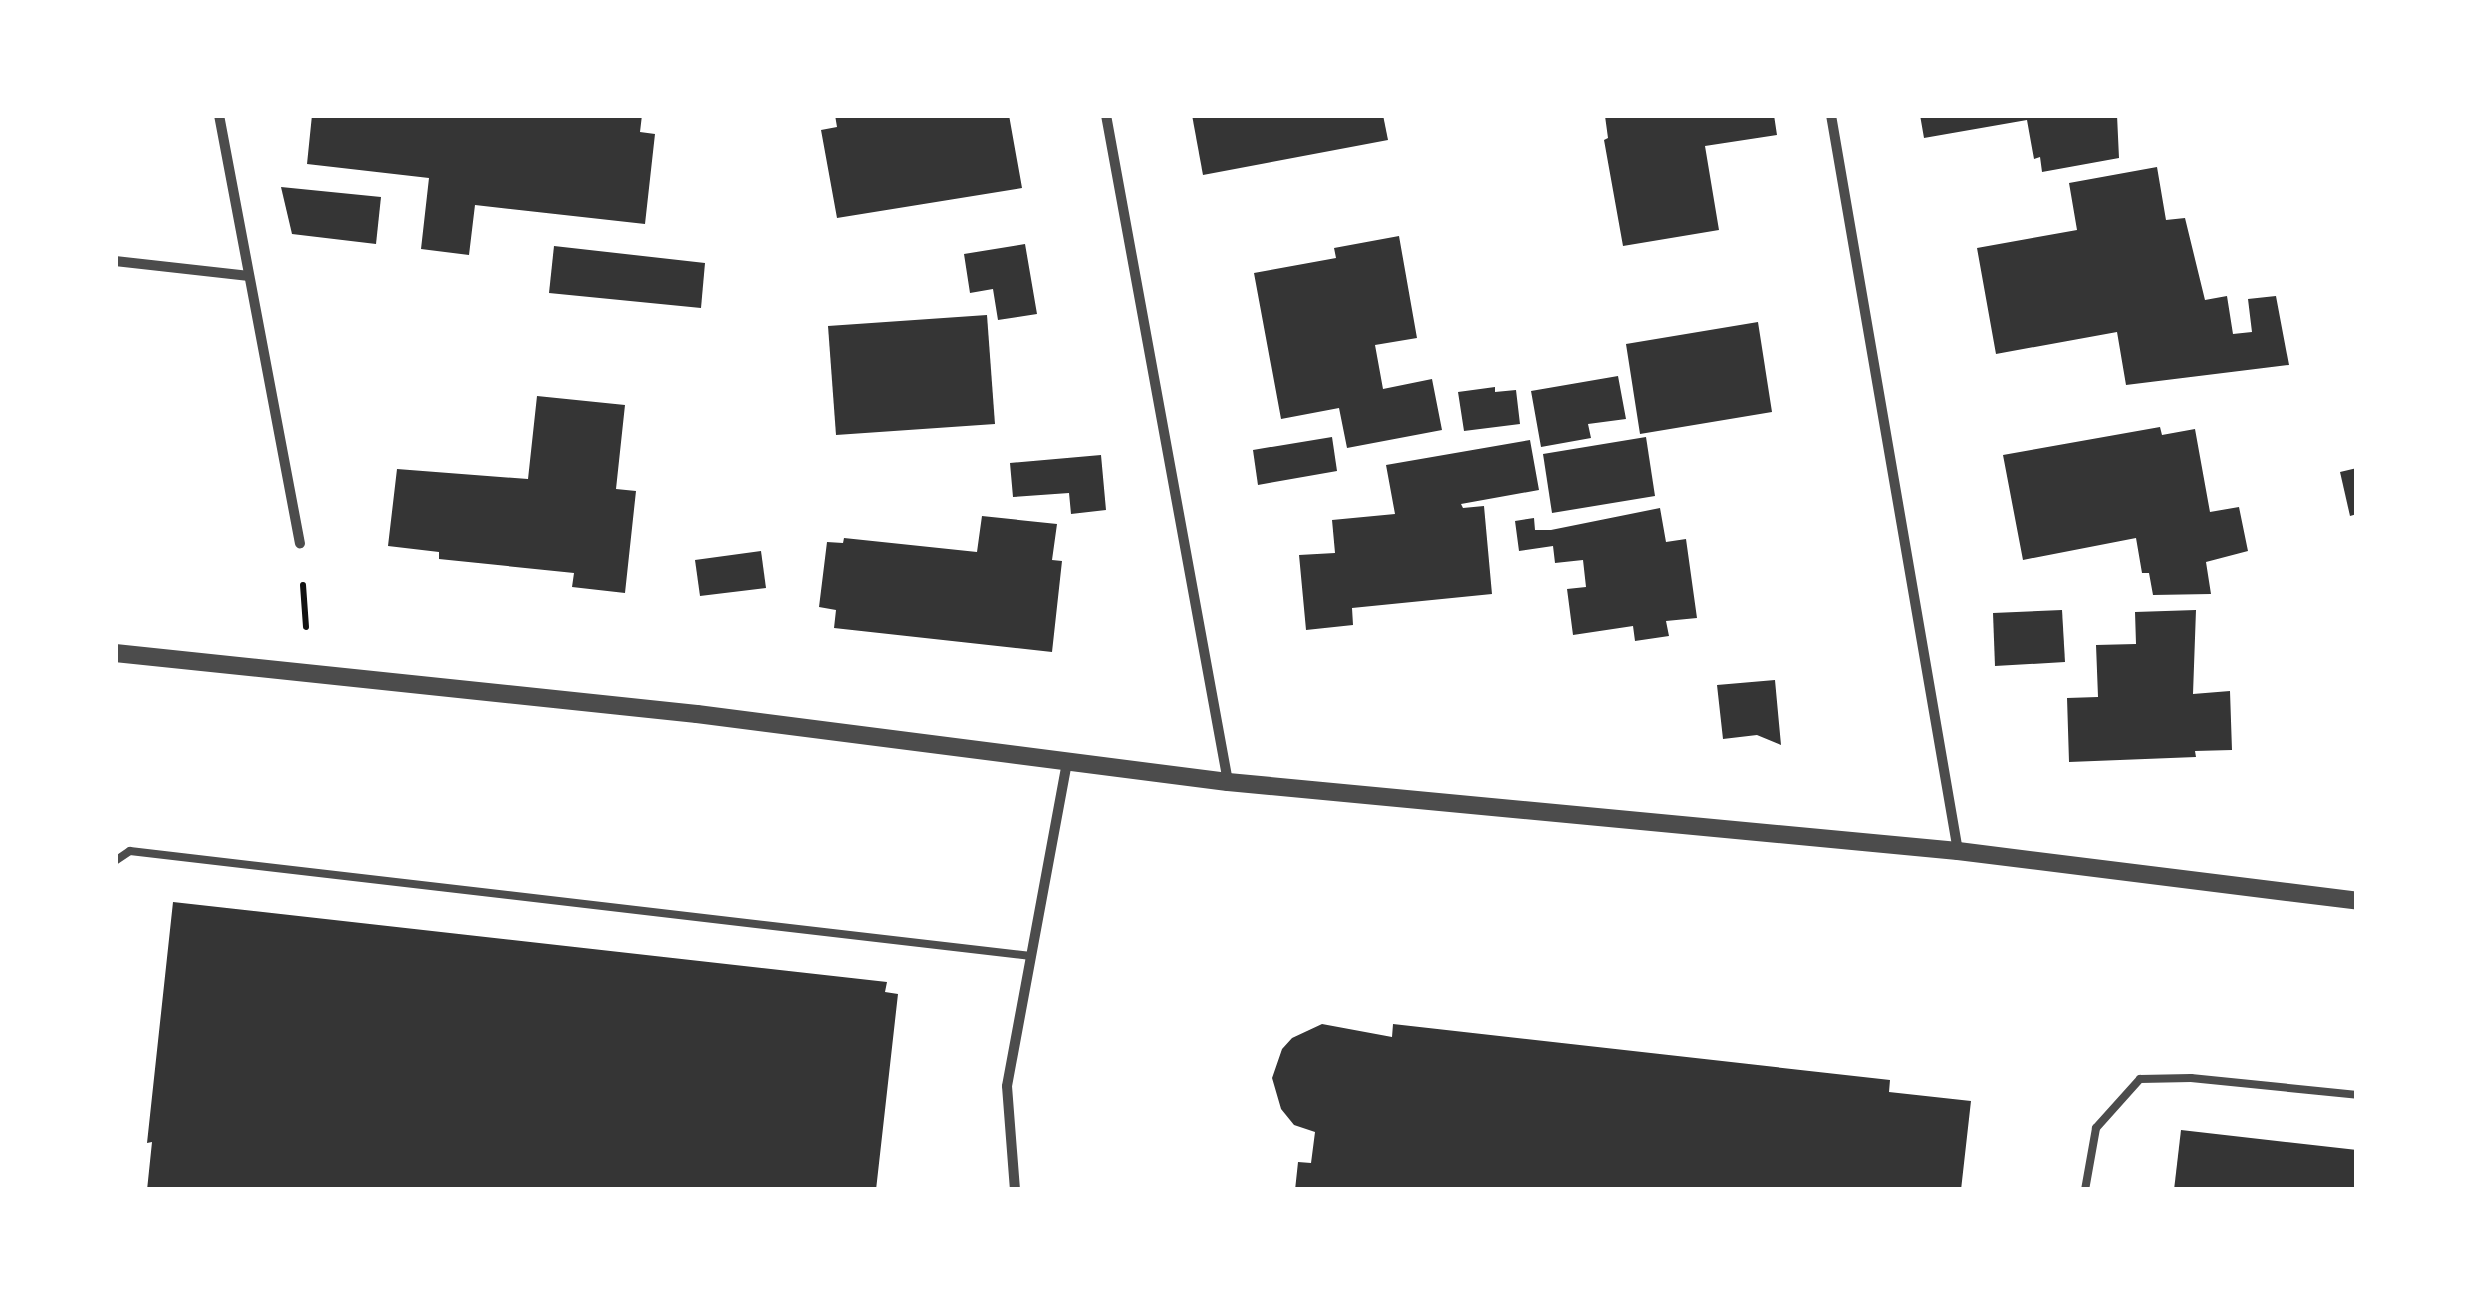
<!DOCTYPE html>
<html>
<head>
<meta charset="utf-8">
<style>
	body { margin:0 }
	#map { position:relative; width:2472px; height:1305px; overflow:hidden; background:#fff; font-family:Lato,sans-serif }
	div>[style] { position:absolute }
	.building>* { inset:0; background:#353535 }
	.path>* { height:6px; margin:-3px; padding:0 3px; transform-origin:3px; border-radius:3px; background:#111 }
	.service>* { height:8px; margin:-4px; padding:0 4px; transform-origin:4px; border-radius:4px; background:#4c4c4c }
	.minor>* { height:10px; margin:-5px; padding:0 5px; transform-origin:5px; border-radius:5px; background:#4c4c4c }
	.tertiary>* { height:18px; margin:-9px; padding:0 9px; transform-origin:9px; border-radius:9px; background:#4c4c4c }
	span { translate:-50% -50%; white-space:nowrap; text-align:center; line-height:1.15; -webkit-text-stroke:8px #fff; paint-order:stroke }
	.frame { position:absolute; inset:0; border:118px solid #fff; pointer-events:none }
</style>
</head>
<body>
<div id="map">
	<div class="building">
		<i style="clip-path:polygon(312px 115px,642px 115px,640px 132px,655px 134px,645px 224px,475px 205px,469px 255px,421px 249px,429px 178px,307px 164px)"></i>
		<i style="clip-path:polygon(835px 115px,1009px 115px,1022px 188px,837px 218px,821px 130px,837px 127px)"></i>
		<i style="clip-path:polygon(1192px 115px,1383px 115px,1388px 140px,1203px 175px)"></i>
		<i style="clip-path:polygon(1612px 115px,1774px 115px,1777px 135px,1705px 146px,1719px 230px,1623px 246px,1604px 140px,1608px 138px,1605px 116px)"></i>
		<i style="clip-path:polygon(1920px 115px,2117px 115px,2119px 158px,2042px 172px,2040px 157px,2034px 159px,2027px 120px,1924px 138px)"></i>
		<i style="clip-path:polygon(2157px 167px,2166px 220px,2185px 218px,2205px 300px,2227px 296px,2233px 334px,2252px 332px,2248px 299px,2276px 296px,2289px 365px,2126px 385px,2117px 332px,1996px 354px,1977px 248px,2077px 230px,2069px 183px)"></i>
		<i style="clip-path:polygon(281px 187px,381px 197px,376px 244px,292px 234px)"></i>
		<i style="clip-path:polygon(1399px 236px,1417px 338px,1375px 345px,1383px 389px,1432px 379px,1442px 430px,1347px 448px,1339px 408px,1281px 419px,1254px 273px,1336px 258px,1334px 248px)"></i>
		<i style="clip-path:polygon(1025px 244px,1037px 314px,998px 320px,993px 289px,970px 293px,964px 254px)"></i>
		<i style="clip-path:polygon(554px 246px,705px 263px,701px 308px,549px 293px)"></i>
		<i style="clip-path:polygon(987px 315px,995px 424px,836px 435px,828px 326px)"></i>
		<i style="clip-path:polygon(1758px 322px,1772px 412px,1640px 434px,1626px 344px)"></i>
		<i style="clip-path:polygon(1618px 376px,1626px 419px,1588px 424px,1591px 438px,1541px 447px,1531px 391px)"></i>
		<i style="clip-path:polygon(1495px 387px,1495px 392px,1516px 390px,1520px 424px,1464px 431px,1458px 392px)"></i>
		<i style="clip-path:polygon(537px 396px,625px 405px,616px 489px,636px 491px,625px 593px,572px 587px,574px 573px,439px 559px,439px 552px,388px 546px,397px 469px,528px 479px)"></i>
		<i style="clip-path:polygon(2160px 427px,2162px 435px,2195px 429px,2210px 512px,2239px 507px,2248px 551px,2206px 562px,2211px 594px,2153px 595px,2149px 573px,2142px 573px,2136px 538px,2023px 560px,2003px 455px)"></i>
		<i style="clip-path:polygon(1332px 437px,1337px 471px,1258px 485px,1253px 450px)"></i>
		<i style="clip-path:polygon(1646px 437px,1655px 496px,1552px 513px,1543px 454px)"></i>
		<i style="clip-path:polygon(1530px 440px,1539px 490px,1461px 504px,1463px 508px,1484px 506px,1492px 594px,1352px 608px,1353px 625px,1306px 630px,1299px 555px,1335px 553px,1332px 520px,1395px 514px,1386px 465px)"></i>
		<i style="clip-path:polygon(1101px 455px,1106px 510px,1071px 514px,1069px 493px,1013px 497px,1010px 463px)"></i>
		<i style="clip-path:polygon(2357px 468px,2357px 514px,2350px 516px,2340px 472px)"></i>
		<i style="clip-path:polygon(1660px 508px,1666px 542px,1686px 539px,1697px 618px,1666px 621px,1669px 636px,1635px 641px,1633px 626px,1573px 635px,1567px 589px,1586px 587px,1583px 560px,1555px 563px,1553px 546px,1519px 551px,1515px 521px,1534px 518px,1535px 530px,1551px 530px)"></i>
		<i style="clip-path:polygon(982px 516px,1057px 524px,1052px 560px,1062px 561px,1052px 652px,834px 628px,836px 610px,819px 607px,827px 542px,843px 543px,844px 538px,977px 552px)"></i>
		<i style="clip-path:polygon(761px 551px,766px 588px,700px 596px,695px 560px)"></i>
		<i style="clip-path:polygon(2062px 610px,2065px 662px,1995px 666px,1993px 613px)"></i>
		<i style="clip-path:polygon(2196px 610px,2193px 694px,2230px 691px,2232px 750px,2195px 751px,2196px 757px,2069px 762px,2067px 698px,2098px 697px,2096px 645px,2136px 644px,2135px 612px)"></i>
		<i style="clip-path:polygon(1775px 680px,1781px 745px,1757px 735px,1723px 739px,1717px 685px)"></i>
		<i style="clip-path:polygon(173px 902px,887px 982px,885px 992px,898px 994px,876px 1190px,147px 1190px,152px 1142px,147px 1143px)"></i>
		<i style="clip-path:polygon(1322px 1024px,1392px 1037px,1393px 1024px,1890px 1080px,1889px 1092px,1971px 1101px,1961px 1190px,1295px 1190px,1298px 1162px,1311px 1163px,1315px 1132px,1294px 1125px,1281px 1109px,1272px 1078px,1282px 1049px,1292px 1038px)"></i>
		<i style="clip-path:polygon(2181px 1130px,2357px 1150px,2357px 1190px,2174px 1190px)"></i>
	</div>
	<div class="path">
		<i style="left:303px;top:585px;width:42px;rotate:85.9deg"></i>
	</div>
	<div class="service">
		<i style="left:115px;top:861px;width:18px;rotate:-34deg"></i>
		<i style="left:130px;top:851px;width:907px;rotate:6.65deg"></i>
		<i style="left:2085px;top:1190px;width:63px;rotate:-79.9deg"></i>
		<i style="left:2096px;top:1128px;width:66px;rotate:-48.1deg"></i>
		<i style="left:2140px;top:1079px;width:51px;rotate:-1.1deg"></i>
		<i style="left:2191px;top:1078px;width:167px;rotate:5.8deg"></i>
	</div>
	<div class="minor">
		<i style="left:219px;top:115px;width:436px;rotate:79.3deg"></i>
		<i style="left:1106px;top:115px;width:678px;rotate:79.63deg"></i>
		<i style="left:1831px;top:115px;width:747px;rotate:80.21deg"></i>
		<i style="left:115px;top:261px;width:135px;rotate:6.4deg"></i>
		<i style="left:1015px;top:1190px;width:104px;rotate:-94.4deg"></i>
		<i style="left:1007px;top:1086px;width:329px;rotate:-79.5deg"></i>
	</div>
	<div class="tertiary">
		<i style="left:115px;top:653px;width:585px;rotate:5.98deg"></i>
		<i style="left:697px;top:714px;width:535px;rotate:7.3deg"></i>
		<i style="left:1228px;top:782px;width:733px;rotate:5.4deg"></i>
		<i style="left:1958px;top:851px;width:402px;rotate:7.1deg"></i>
	</div>
	<div class="frame"></div>
</div>
</body>
</html>
